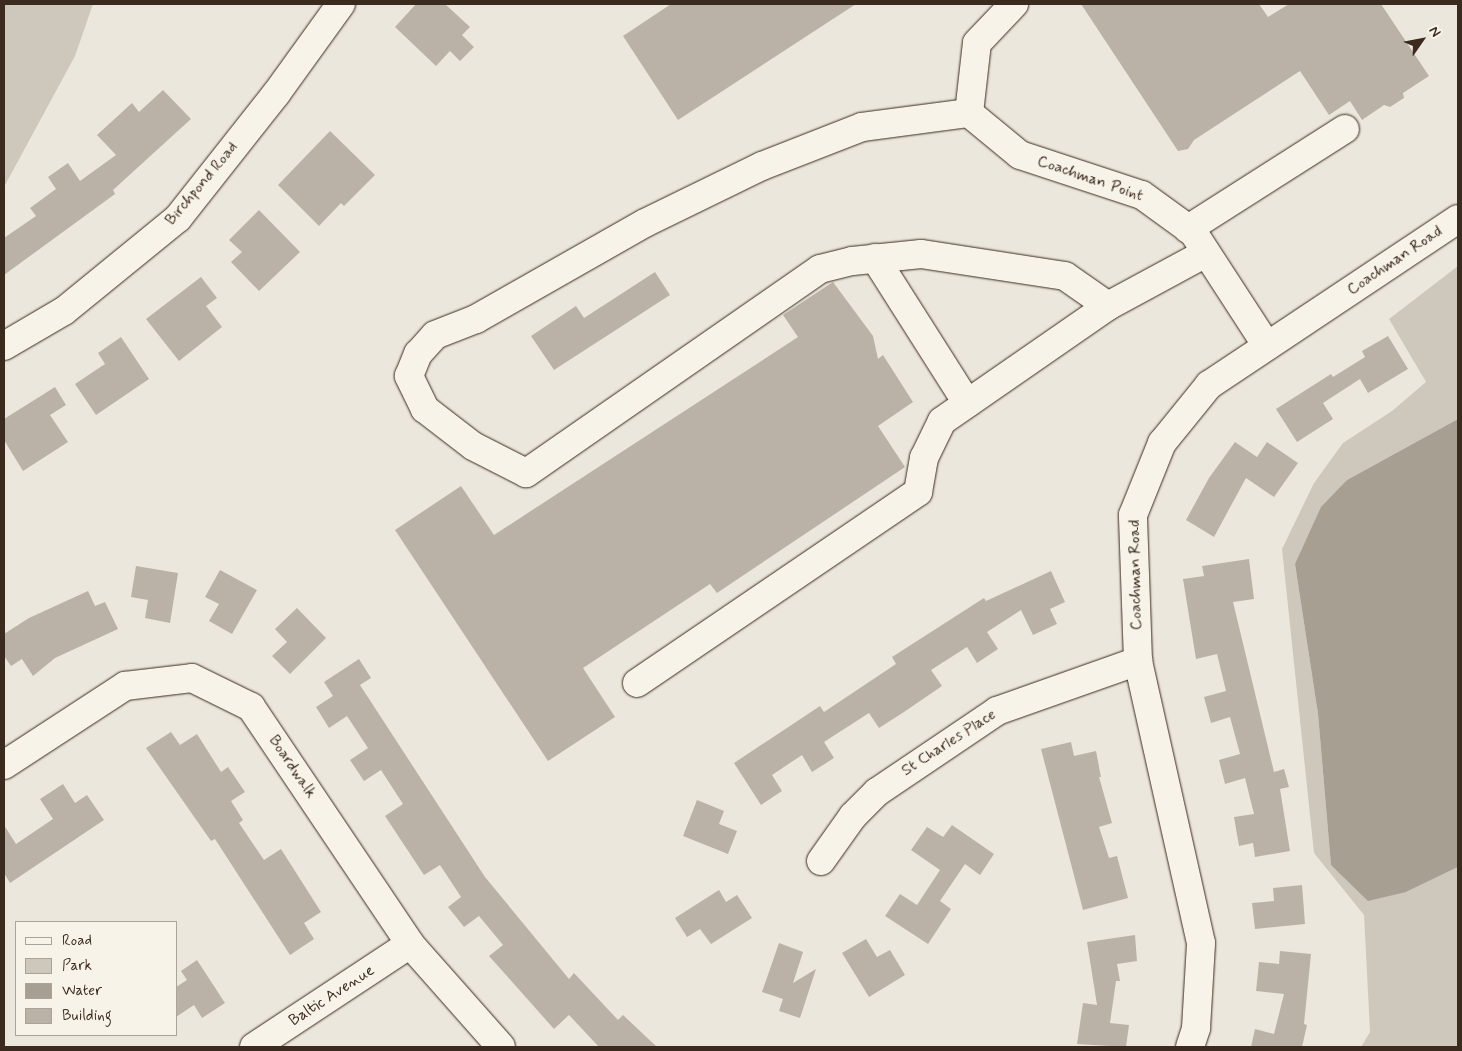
<!DOCTYPE html>
<html>
<head>
<meta charset="utf-8">
<style>
	body { margin:0 }
	#map { position:relative; width:1462px; height:1051px; overflow:hidden; background:#ece7dc; font-family:Mynerve,sans-serif }
	div>[style] { position:absolute }
	.green>* { inset:0; background:#cec8bc }
	.water>* { inset:0; background:#a89f93 }
	.building>* { inset:0; background:#bab2a7 }
	.roads { filter:drop-shadow(0 0 1px #3b2a1e) drop-shadow(0 0 1px #3b2a1e) }
	.minor>* { height:28px; margin:-14px; padding:0 14px; transform-origin:14px; border-radius:14px; background:#f7f3e8 }
	span { translate:-50% -50%; white-space:nowrap; text-align:center; line-height:1.15; -webkit-text-stroke:4.5px #f7f3e8; paint-order:stroke }
	.street-label { font-size:16px; color:#3b2a1e }
	.frame { position:absolute; inset:0; border:5px solid #3b2a1e; pointer-events:none }
	.legend { position:absolute; left:15px; top:921px; width:162px; height:115px; box-sizing:border-box; background:#f7f3e8; border:1px solid #aca397; margin:0; padding:6px 9px; list-style:none; font-size:15px; color:#3b2a1e }
	.legend li { display:flex; align-items:center; gap:10px; height:25px }
	.legend b { width:25px; border:1px solid #aca397 }
	.north { position:absolute; left:1397px; top:15px; width:50px; height:50px; -webkit-text-stroke:4px #f7f3e8; paint-order:stroke; rotate:57deg; font-size:14px; font-weight:700; line-height:20px; text-align:center; color:#3b2a1e }
	.north::after { content:''; display:block; margin:auto; width:18px; height:22px; background:#3b2a1e; clip-path:polygon(50% 0,100% 100%,50% 72%,0 100%) }
</style>
</head>
<body>
<div id="map">
	<div class="green">
		<i style="clip-path:polygon(4px 4px,93px 4px,75px 56px,4px 187px)"></i>
		<i style="clip-path:polygon(1458px 266px,1458px 419px,1347px 480px,1295px 564px,1318px 714px,1331px 865px,1406px 892px,1458px 867px,1458px 1047px,1361px 1047px,1370px 1032px,1364px 915px,1314px 853px,1282px 549px,1314px 483px,1343px 443px,1392px 411px,1426px 382px,1389px 319px)"></i>
	</div>
	<div class="water">
		<i style="clip-path:polygon(1458px 419px,1458px 867px,1406px 892px,1368px 901px,1331px 865px,1318px 714px,1295px 564px,1321px 507px,1347px 480px)"></i>
	</div>
	<div class="building">
		<i style="clip-path:polygon(416px 4px,445px 4px,470px 27px,462px 35px,474px 47px,460px 61px,450px 51px,436px 66px,395px 27px)"></i>
		<i style="clip-path:polygon(671px 4px,856px 4px,678px 120px,623px 36px)"></i>
		<i style="clip-path:polygon(1081px 4px,1259px 4px,1268px 17px,1289px 4px,1381px 4px,1429px 76px,1403px 93px,1404px 98px,1390px 107px,1384px 105px,1362px 120px,1350px 101px,1329px 115px,1300px 71px,1194px 140px,1188px 149px,1178px 151px)"></i>
		<i style="clip-path:polygon(163px 90px,191px 119px,113px 190px,115px 194px,4px 275px,4px 238px,36px 216px,30px 208px,56px 189px,48px 177px,68px 163px,80px 181px,116px 155px,97px 135px,132px 103px,139px 112px)"></i>
		<i style="clip-path:polygon(330px 131px,375px 175px,344px 206px,341px 203px,319px 226px,278px 185px)"></i>
		<i style="clip-path:polygon(259px 210px,300px 252px,259px 291px,231px 262px,242px 252px,229px 240px)"></i>
		<i style="clip-path:polygon(655px 272px,670px 295px,554px 370px,531px 336px,576px 306px,584px 318px)"></i>
		<i style="clip-path:polygon(201px 277px,217px 298px,206px 306px,222px 327px,179px 361px,146px 319px)"></i>
		<i style="clip-path:polygon(833px 282px,873px 336px,878px 359px,883px 355px,913px 402px,878px 426px,905px 467px,717px 593px,710px 584px,583px 668px,615px 717px,548px 761px,395px 530px,461px 486px,494px 535px,798px 337px,783px 315px)"></i>
		<i style="clip-path:polygon(1388px 336px,1408px 369px,1368px 393px,1360px 379px,1323px 403px,1333px 419px,1297px 442px,1276px 409px,1331px 374px,1333px 377px,1365px 357px,1362px 351px)"></i>
		<i style="clip-path:polygon(121px 337px,149px 379px,96px 415px,75px 384px,105px 364px,98px 353px)"></i>
		<i style="clip-path:polygon(55px 387px,66px 405px,50px 415px,68px 442px,23px 471px,4px 440px,4px 419px)"></i>
		<i style="clip-path:polygon(1235px 442px,1257px 457px,1267px 442px,1298px 463px,1274px 497px,1246px 478px,1214px 537px,1186px 520px,1209px 478px)"></i>
		<i style="clip-path:polygon(1249px 559px,1254px 599px,1233px 602px,1274px 772px,1284px 769px,1289px 787px,1280px 789px,1290px 851px,1255px 857px,1253px 843px,1239px 846px,1234px 817px,1254px 814px,1245px 778px,1225px 784px,1219px 760px,1240px 754px,1230px 717px,1211px 723px,1204px 697px,1226px 691px,1217px 654px,1196px 659px,1183px 579px,1204px 576px,1202px 566px)"></i>
		<i style="clip-path:polygon(136px 566px,178px 573px,170px 623px,145px 618px,148px 600px,131px 597px)"></i>
		<i style="clip-path:polygon(220px 570px,257px 590px,232px 634px,209px 621px,219px 604px,205px 597px)"></i>
		<i style="clip-path:polygon(1051px 571px,1065px 602px,1050px 609px,1057px 624px,1033px 635px,1021px 610px,987px 632px,998px 649px,977px 663px,967px 647px,931px 670px,942px 686px,904px 712px,879px 728px,869px 713px,824px 742px,834px 758px,812px 772px,802px 755px,772px 775px,782px 791px,761px 805px,734px 763px,820px 706px,824px 712px,896px 664px,892px 657px,984px 598px,986px 601px)"></i>
		<i style="clip-path:polygon(88px 591px,95px 606px,105px 602px,118px 629px,55px 658px,33px 676px,22px 659px,11px 666px,4px 656px,4px 634px,29px 618px)"></i>
		<i style="clip-path:polygon(297px 608px,326px 638px,290px 674px,272px 656px,287px 642px,275px 629px)"></i>
		<i style="clip-path:polygon(359px 659px,371px 678px,360px 685px,485px 877px,569px 979px,574px 973px,618px 1020px,623px 1015px,657px 1047px,599px 1047px,569px 1015px,554px 1029px,489px 956px,503px 945px,479px 916px,464px 927px,448px 907px,461px 897px,440px 865px,424px 875px,385px 816px,403px 804px,381px 770px,364px 781px,350px 760px,368px 748px,347px 716px,329px 728px,316px 707px,333px 696px,324px 682px)"></i>
		<i style="clip-path:polygon(171px 732px,180px 745px,197px 734px,221px 772px,228px 767px,245px 792px,231px 801px,243px 820px,239px 823px,264px 860px,281px 849px,321px 912px,304px 923px,314px 939px,290px 955px,215px 839px,211px 841px,146px 748px)"></i>
		<i style="clip-path:polygon(1071px 742px,1074px 756px,1096px 751px,1101px 777px,1099px 777px,1112px 823px,1099px 827px,1109px 858px,1117px 856px,1128px 898px,1083px 910px,1041px 749px)"></i>
		<i style="clip-path:polygon(63px 784px,75px 803px,87px 795px,104px 820px,10px 883px,4px 873px,4px 825px,16px 844px,53px 819px,40px 799px)"></i>
		<i style="clip-path:polygon(697px 800px,724px 811px,719px 824px,737px 831px,728px 854px,683px 836px)"></i>
		<i style="clip-path:polygon(952px 825px,994px 854px,980px 875px,965px 864px,940px 901px,951px 909px,928px 944px,885px 916px,900px 894px,917px 905px,940px 870px,911px 850px,927px 827px,943px 837px)"></i>
		<i style="clip-path:polygon(1302px 885px,1305px 924px,1255px 929px,1252px 903px,1274px 901px,1273px 888px)"></i>
		<i style="clip-path:polygon(719px 890px,726px 902px,737px 895px,752px 918px,711px 944px,700px 929px,687px 937px,675px 918px)"></i>
		<i style="clip-path:polygon(1135px 935px,1137px 961px,1117px 964px,1120px 981px,1116px 981px,1110px 1023px,1129px 1025px,1126px 1047px,1077px 1044px,1083px 1003px,1097px 1005px,1087px 942px)"></i>
		<i style="clip-path:polygon(866px 939px,877px 957px,890px 950px,905px 975px,869px 997px,842px 953px)"></i>
		<i style="clip-path:polygon(779px 943px,803px 952px,793px 983px,816px 969px,800px 1018px,779px 1011px,783px 999px,762px 992px)"></i>
		<i style="clip-path:polygon(1280px 951px,1311px 954px,1304px 1024px,1307px 1025px,1302px 1047px,1251px 1047px,1255px 1029px,1274px 1034px,1284px 994px,1256px 991px,1259px 962px,1279px 964px)"></i>
		<i style="clip-path:polygon(197px 960px,225px 1003px,202px 1018px,194px 1005px,176px 1017px,176px 987px,187px 980px,181px 971px)"></i>
	</div>
	<div class="roads">
		<div class="minor">
			<i style="left:969px;top:113px;width:70px;rotate:-83.5deg"></i>
			<i style="left:977px;top:43px;width:54px;rotate:-46.5deg"></i>
			<i style="left:1188px;top:229px;width:186px;rotate:-32.5deg"></i>
			<i style="left:875px;top:258px;width:172px;rotate:57.6deg"></i>
			<i style="left:1108px;top:306px;width:52px;rotate:-145.1deg"></i>
			<i style="left:1065px;top:276px;width:146px;rotate:-171.3deg"></i>
			<i style="left:921px;top:254px;width:69px;rotate:174.2deg"></i>
			<i style="left:852px;top:261px;width:33px;rotate:166deg"></i>
			<i style="left:820px;top:269px;width:358px;rotate:145.2deg"></i>
			<i style="left:526px;top:473px;width:59px;rotate:-153deg"></i>
			<i style="left:473px;top:446px;width:61px;rotate:-142.4deg"></i>
			<i style="left:425px;top:409px;width:37px;rotate:-116deg"></i>
			<i style="left:409px;top:376px;width:24px;rotate:-68deg"></i>
			<i style="left:418px;top:354px;width:25px;rotate:-48deg"></i>
			<i style="left:435px;top:335px;width:44px;rotate:-21.3deg"></i>
			<i style="left:476px;top:319px;width:194px;rotate:-29.6deg"></i>
			<i style="left:645px;top:223px;width:130px;rotate:-26deg"></i>
			<i style="left:762px;top:166px;width:107px;rotate:-21.3deg"></i>
			<i style="left:862px;top:127px;width:108px;rotate:-7.5deg"></i>
			<i style="left:969px;top:113px;width:66px;rotate:39.5deg"></i>
			<i style="left:1020px;top:155px;width:128px;rotate:18.2deg"></i>
			<i style="left:1142px;top:195px;width:63px;rotate:36deg"></i>
			<i style="left:1193px;top:232px;width:136px;rotate:57deg"></i>
			<i style="left:4px;top:346px;width:69px;rotate:-30.3deg"></i>
			<i style="left:64px;top:311px;width:147px;rotate:-39.2deg"></i>
			<i style="left:178px;top:218px;width:158px;rotate:-51.7deg"></i>
			<i style="left:276px;top:94px;width:111px;rotate:-54.2deg"></i>
			<i style="left:637px;top:683px;width:340px;rotate:-34.2deg"></i>
			<i style="left:918px;top:492px;width:35px;rotate:-80deg"></i>
			<i style="left:924px;top:458px;width:41px;rotate:-64.1deg"></i>
			<i style="left:942px;top:421px;width:202px;rotate:-34.7deg"></i>
			<i style="left:1108px;top:306px;width:111px;rotate:-28.4deg"></i>
			<i style="left:4px;top:765px;width:145px;rotate:-33.1deg"></i>
			<i style="left:125px;top:686px;width:67px;rotate:-6.8deg"></i>
			<i style="left:192px;top:678px;width:66px;rotate:26.2deg"></i>
			<i style="left:251px;top:707px;width:285px;rotate:56.1deg"></i>
			<i style="left:410px;top:944px;width:137px;rotate:48.5deg"></i>
			<i style="left:821px;top:861px;width:55px;rotate:-54.6deg"></i>
			<i style="left:853px;top:816px;width:34px;rotate:-45deg"></i>
			<i style="left:877px;top:792px;width:145px;rotate:-34deg"></i>
			<i style="left:997px;top:711px;width:150px;rotate:-19.5deg"></i>
			<i style="left:254px;top:1047px;width:187px;rotate:-33.4deg"></i>
			<i style="left:1190px;top:1047px;width:20px;rotate:-72deg"></i>
			<i style="left:1196px;top:1028px;width:85px;rotate:-86.6deg"></i>
			<i style="left:1201px;top:943px;width:289px;rotate:-102.6deg"></i>
			<i style="left:1138px;top:661px;width:146px;rotate:-92deg"></i>
			<i style="left:1133px;top:515px;width:78px;rotate:-68.1deg"></i>
			<i style="left:1162px;top:443px;width:75px;rotate:-51deg"></i>
			<i style="left:1209px;top:385px;width:299px;rotate:-33.7deg"></i>
		</div>
	</div>
	<div class="street-label">
		<span style="left:1090px;top:179px;rotate:19deg">Coachman Point</span>
		<span style="left:202px;top:184px;rotate:-50deg">Birchpond Road</span>
		<span style="left:1395px;top:261px;rotate:-34deg">Coachman Road</span>
		<span style="left:1136px;top:575px;rotate:-91deg">Coachman Road</span>
		<span style="left:949px;top:743px;rotate:-33deg">St Charles Place</span>
		<span style="left:292px;top:767px;rotate:56deg">Boardwalk</span>
		<span style="left:332px;top:996px;rotate:-33deg">Baltic Avenue</span>
	</div>
	<div class="frame"></div>
	<ul class="legend">
	<li><b style="height:6px;background:#f7f3e8"></b>Road</li>
	<li><b style="height:14px;background:#cec8bc"></b>Park</li>
	<li><b style="height:14px;background:#a89f93"></b>Water</li>
	<li><b style="height:14px;background:#bab2a7"></b>Building</li>
	</ul>
	<div class="north">N</div>
</div>
</body>
</html>
